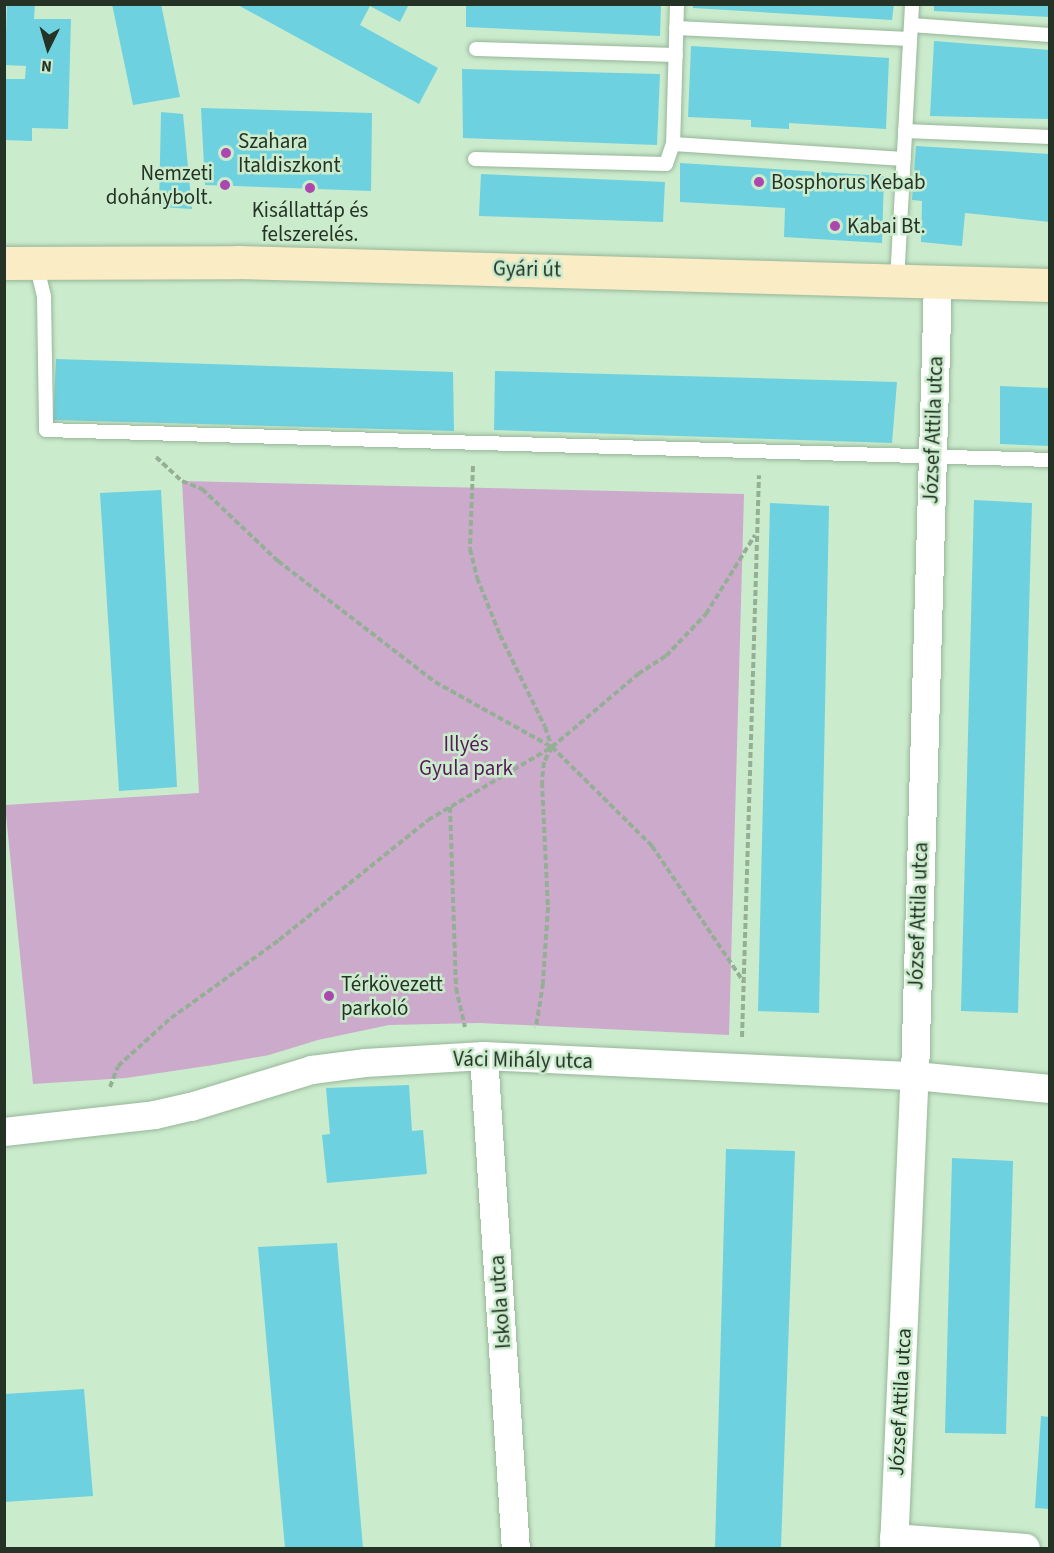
<!DOCTYPE html>
<html>
<head>
<meta charset="utf-8">
<style>
	body { margin:0 }
	#map { position:relative; width:1054px; height:1553px; overflow:hidden; background:#cbebcd; font-family:"Source Sans 3",sans-serif }
	div>[style] { position:absolute }
	.green>* { inset:0; background:#ccaacb }
	.building>* { inset:0; background:#6ed1df }
	.path>* { height:4px; margin-top:-2px; transform-origin:0; background:repeating-linear-gradient(90deg,#95af96 0 6px,transparent 0 9px) }
	.roads { filter:drop-shadow(0 0 2px #97b699) drop-shadow(0 0 2px #97b699) }
	.lane>* { height:14px; margin:-7px; padding:0 7px; transform-origin:7px; border-radius:7px; background:#fff }
	.street>* { height:28px; margin:-14px; padding:0 14px; transform-origin:14px; border-radius:14px; background:#fff }
	.secondary>* { height:33px; margin:-16.5px; padding:0 16.5px; transform-origin:16.5px; border-radius:16.5px; background:#faecc4 }
	.dots>* { width:16px; height:16px; translate:-50% -50%; box-sizing:border-box; border:3px solid #cbebcd; border-radius:50% }
	span { translate:-50% -50%; white-space:nowrap; text-align:center; line-height:1.15; -webkit-text-stroke:5px #cbebcd; paint-order:stroke }
	.poi-label { font-size:21px; color:#253226 }
	.left { translate:0 -50%; text-align:left }
	.right { translate:-100% -50%; text-align:right }
	.street-label { font-size:21px; color:#253226 }
	.park-label { font-size:21px; color:#571859 }
	.frame { position:absolute; inset:0; border:6px solid #253226; pointer-events:none }
	.north { position:absolute; left:18px; top:18px; width:60px; height:60px; -webkit-text-stroke:4px #cbebcd; paint-order:stroke; rotate:185deg; font-size:16px; font-weight:700; line-height:24px; text-align:center; color:#253226 }
	.north::after { content:''; display:block; margin:auto; width:21px; height:27px; background:#253226; clip-path:polygon(50% 0,100% 100%,50% 72%,0 100%) }
</style>
</head>
<body>
<div id="map">
	<div class="green">
		<i style="clip-path:polygon(182px 481px,744px 494px,729px 1035px,480px 1023px,389px 1025px,318px 1040px,269px 1055px,213px 1065px,126px 1078px,33px 1084px,5px 805px,199px 793px)"></i>
	</div>
	<div class="building">
		<i style="clip-path:polygon(7px 4px,35px 4px,34px 19px,71px 19px,68px 129px,32px 128px,32px 141px,4px 140px,4px 79px,25px 79px,26px 66px,5px 65px)"></i>
		<i style="clip-path:polygon(112px 4px,161px 4px,180px 97px,133px 105px)"></i>
		<i style="clip-path:polygon(236px 4px,409px 4px,400px 22px,370px 6px,360px 25px,438px 68px,419px 104px)"></i>
		<i style="clip-path:polygon(466px 4px,661px 4px,660px 36px,466px 27px)"></i>
		<i style="clip-path:polygon(693px 4px,894px 4px,892px 20px,693px 8px)"></i>
		<i style="clip-path:polygon(934px 4px,1050px 4px,1050px 17px,934px 11px)"></i>
		<i style="clip-path:polygon(934px 41px,1050px 50px,1050px 119px,930px 116px)"></i>
		<i style="clip-path:polygon(691px 46px,889px 58px,886px 129px,789px 123px,789px 129px,751px 127px,751px 120px,688px 117px)"></i>
		<i style="clip-path:polygon(462px 69px,660px 74px,657px 145px,463px 138px)"></i>
		<i style="clip-path:polygon(201px 108px,372px 113px,371px 191px,205px 185px)"></i>
		<i style="clip-path:polygon(161px 112px,183px 114px,192px 209px,159px 207px)"></i>
		<i style="clip-path:polygon(916px 146px,1050px 154px,1050px 222px,965px 213px,962px 246px,921px 242px,922px 201px,912px 200px)"></i>
		<i style="clip-path:polygon(680px 163px,884px 176px,882px 243px,784px 237px,785px 208px,680px 202px)"></i>
		<i style="clip-path:polygon(481px 174px,665px 182px,663px 222px,479px 216px)"></i>
		<i style="clip-path:polygon(56px 359px,453px 372px,454px 431px,53px 420px)"></i>
		<i style="clip-path:polygon(495px 371px,897px 382px,892px 443px,494px 430px)"></i>
		<i style="clip-path:polygon(1000px 386px,1050px 388px,1050px 446px,1000px 444px)"></i>
		<i style="clip-path:polygon(161px 490px,177px 787px,119px 791px,100px 493px)"></i>
		<i style="clip-path:polygon(974px 500px,1032px 503px,1018px 1013px,961px 1011px)"></i>
		<i style="clip-path:polygon(770px 503px,829px 506px,819px 1013px,758px 1011px)"></i>
		<i style="clip-path:polygon(409px 1085px,412px 1131px,423px 1130px,427px 1174px,327px 1183px,322px 1135px,330px 1134px,326px 1088px)"></i>
		<i style="clip-path:polygon(726px 1149px,795px 1151px,781px 1548px,715px 1548px)"></i>
		<i style="clip-path:polygon(952px 1158px,1013px 1161px,1006px 1434px,945px 1433px)"></i>
		<i style="clip-path:polygon(337px 1243px,363px 1548px,285px 1548px,258px 1247px)"></i>
		<i style="clip-path:polygon(84px 1389px,93px 1496px,4px 1502px,4px 1394px)"></i>
		<i style="clip-path:polygon(1041px 1416px,1050px 1417px,1050px 1509px,1035px 1508px)"></i>
	</div>
	<div class="path">
		<i style="left:156px;top:457px;width:35px;rotate:43deg"></i>
		<i style="left:182px;top:481px;width:22px;rotate:22deg"></i>
		<i style="left:202px;top:489px;width:105px;rotate:43.5deg"></i>
		<i style="left:278px;top:561px;width:198px;rotate:37.6deg"></i>
		<i style="left:435px;top:682px;width:134px;rotate:29.1deg"></i>
		<i style="left:552px;top:747px;width:141px;rotate:44.7deg"></i>
		<i style="left:652px;top:846px;width:163px;rotate:56deg"></i>
		<i style="left:473px;top:466px;width:83px;rotate:92.1deg"></i>
		<i style="left:470px;top:549px;width:30px;rotate:76deg"></i>
		<i style="left:477px;top:578px;width:61px;rotate:68deg"></i>
		<i style="left:500px;top:635px;width:102px;rotate:63.9deg"></i>
		<i style="left:545px;top:727px;width:21px;rotate:71deg"></i>
		<i style="left:552px;top:747px;width:17px;rotate:118deg"></i>
		<i style="left:544px;top:762px;width:20px;rotate:96deg"></i>
		<i style="left:542px;top:782px;width:125px;rotate:87.3deg"></i>
		<i style="left:548px;top:907px;width:76px;rotate:93.8deg"></i>
		<i style="left:543px;top:983px;width:45px;rotate:99deg"></i>
		<i style="left:450px;top:807px;width:181px;rotate:88.1deg"></i>
		<i style="left:456px;top:988px;width:40px;rotate:77deg"></i>
		<i style="left:742px;top:1037px;width:562px;rotate:-88.27deg"></i>
		<i style="left:110px;top:1087px;width:22px;rotate:-69deg"></i>
		<i style="left:118px;top:1066px;width:72px;rotate:-42.2deg"></i>
		<i style="left:171px;top:1018px;width:133px;rotate:-35.8deg"></i>
		<i style="left:279px;top:940px;width:191px;rotate:-38.8deg"></i>
		<i style="left:428px;top:820px;width:144px;rotate:-30.5deg"></i>
		<i style="left:552px;top:747px;width:113px;rotate:-40.3deg"></i>
		<i style="left:638px;top:674px;width:33px;rotate:-33deg"></i>
		<i style="left:666px;top:656px;width:58px;rotate:-46.4deg"></i>
		<i style="left:706px;top:614px;width:93px;rotate:-58.2deg"></i>
	</div>
	<div class="roads">
		<div class="lane">
			<i style="left:677px;top:4px;width:140px;rotate:91.6deg"></i>
			<i style="left:673px;top:144px;width:231px;rotate:3.7deg"></i>
			<i style="left:911px;top:25px;width:139px;rotate:4.1deg"></i>
			<i style="left:676px;top:28px;width:234px;rotate:2.7deg"></i>
			<i style="left:476px;top:49px;width:200px;rotate:1.7deg"></i>
			<i style="left:905px;top:131px;width:145px;rotate:2.4deg"></i>
			<i style="left:475px;top:159px;width:191px;rotate:1.5deg"></i>
			<i style="left:666px;top:164px;width:21px;rotate:-71deg"></i>
			<i style="left:36px;top:264px;width:34px;rotate:76deg"></i>
			<i style="left:44px;top:297px;width:133px;rotate:89.1deg"></i>
			<i style="left:46px;top:430px;width:1004px;rotate:1.71deg"></i>
			<i style="left:897px;top:282px;width:278px;rotate:-86.9deg"></i>
		</div>
		<div class="street">
			<i style="left:484px;top:1056px;width:493px;rotate:86.3deg"></i>
			<i style="left:4px;top:1132px;width:152px;rotate:-6.4deg"></i>
			<i style="left:155px;top:1115px;width:37px;rotate:-13deg"></i>
			<i style="left:191px;top:1107px;width:127px;rotate:-17deg"></i>
			<i style="left:312px;top:1070px;width:53px;rotate:-7.5deg"></i>
			<i style="left:365px;top:1063px;width:119px;rotate:-3.4deg"></i>
			<i style="left:484px;top:1056px;width:431px;rotate:2.7deg"></i>
			<i style="left:915px;top:1076px;width:136px;rotate:5.5deg"></i>
			<i style="left:894px;top:1538px;width:132px;rotate:4.3deg"></i>
			<i style="left:894px;top:1548px;width:472px;rotate:-87.5deg"></i>
			<i style="left:915px;top:1076px;width:792px;rotate:-88.34deg"></i>
		</div>
		<div class="secondary">
			<i style="left:4px;top:263px;width:234px;rotate:-0.2deg"></i>
			<i style="left:238px;top:262px;width:812px;rotate:1.62deg"></i>
		</div>
	</div>
	<div class="dots">
		<i style="left:226px;top:153px;background:#ab47ad"></i>
		<i style="left:759px;top:182px;background:#ab47ad"></i>
		<i style="left:225px;top:185px;background:#ab47ad"></i>
		<i style="left:310px;top:188px;background:#ab47ad"></i>
		<i style="left:835px;top:226px;background:#ab47ad"></i>
		<i style="left:329px;top:996px;background:#ab47ad"></i>
	</div>
	<div class="poi-label">
		<span class="left" style="left:238px;top:153px">Szahara<br>Italdiszkont</span>
		<span class="right" style="left:213px;top:185px">Nemzeti<br>dohánybolt.</span>
		<span class="left" style="left:771px;top:182px">Bosphorus Kebab</span>
		<span style="left:310px;top:222px">Kisállattáp és<br>felszerelés.</span>
		<span class="left" style="left:847px;top:226px">Kabai Bt.</span>
		<span class="left" style="left:341px;top:996px">Térkövezett<br>parkoló</span>
	</div>
	<div class="street-label">
		<span style="left:527px;top:269px;rotate:1deg">Gyári út</span>
		<span style="left:933px;top:430px;rotate:-88deg">József Attila utca</span>
		<span style="left:918px;top:916px;rotate:-88deg">József Attila utca</span>
		<span style="left:523px;top:1060px;rotate:1deg">Váci Mihály utca</span>
		<span style="left:500px;top:1302px;rotate:-94deg">Iskola utca</span>
		<span style="left:900px;top:1402px;rotate:-87deg">József Attila utca</span>
	</div>
	<div class="park-label">
		<span style="left:466px;top:756px">Illyés<br>Gyula park</span>
	</div>
	<div class="frame"></div>
	<div class="north">N</div>
</div>
</body>
</html>
